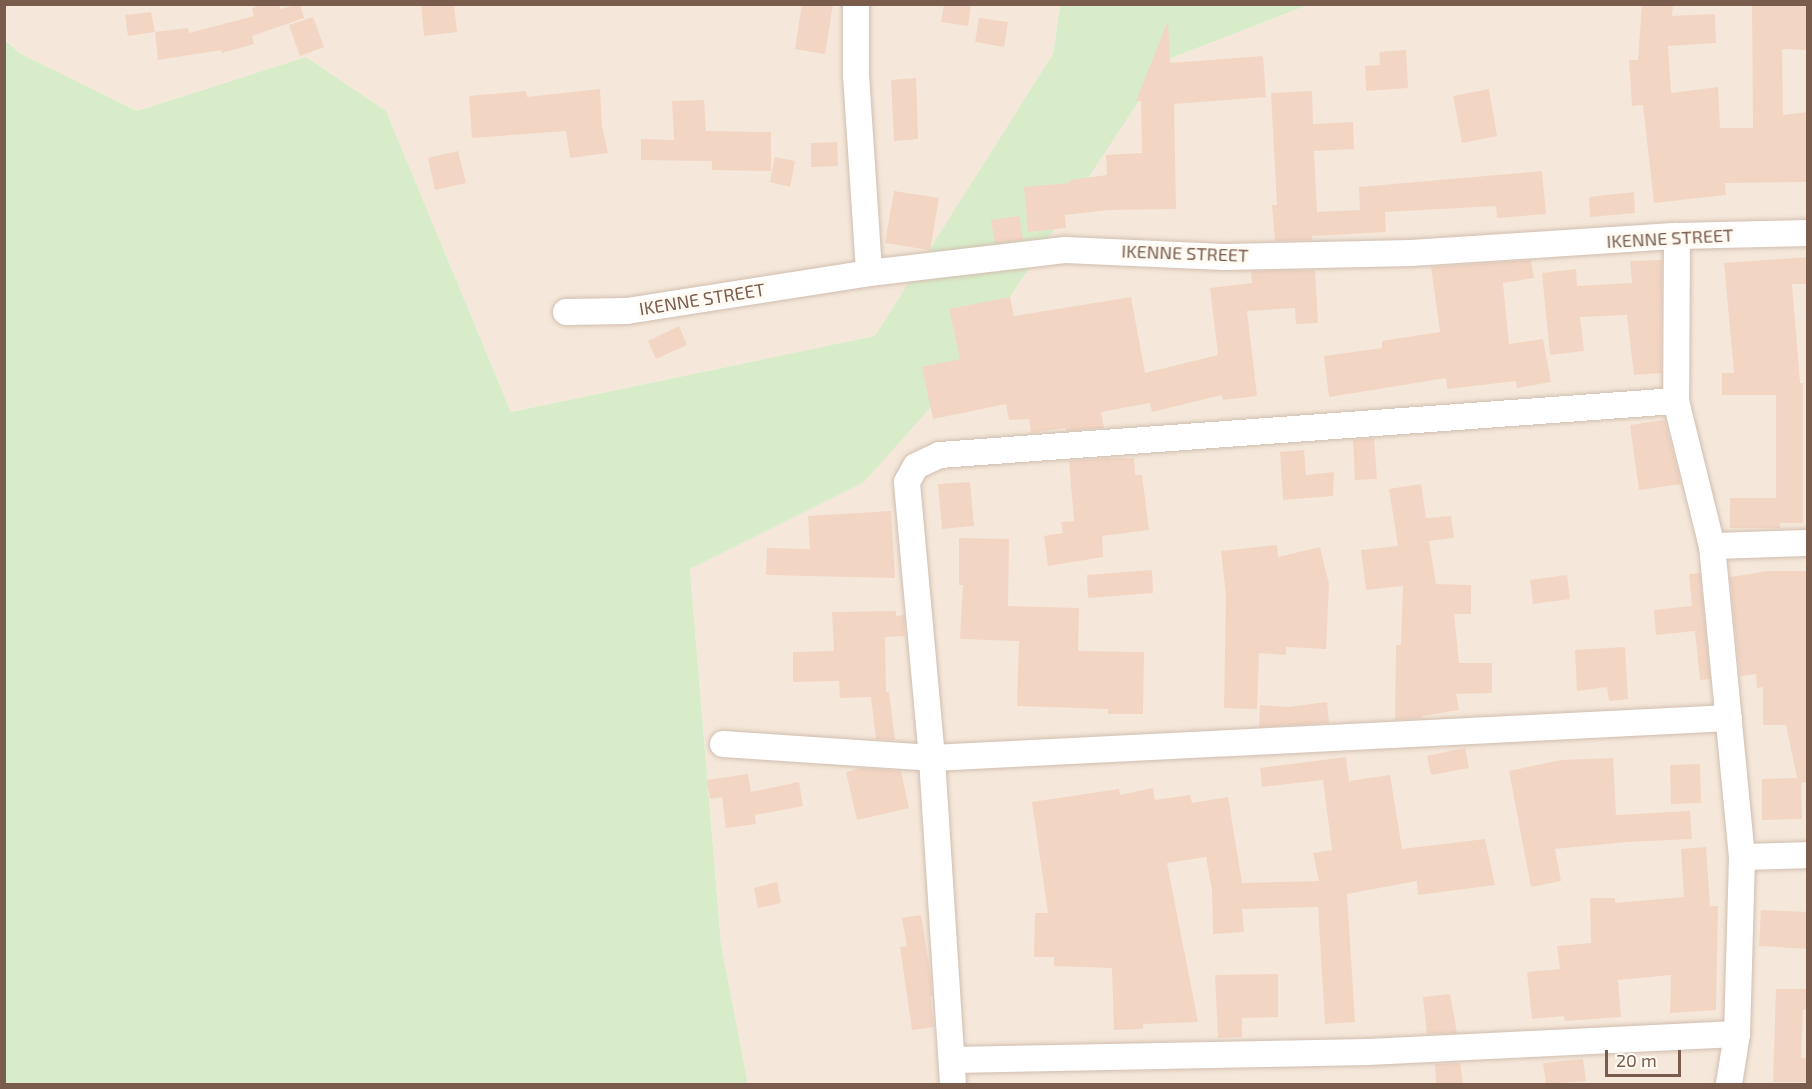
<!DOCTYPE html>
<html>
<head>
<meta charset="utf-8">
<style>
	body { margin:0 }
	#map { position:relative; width:1812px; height:1089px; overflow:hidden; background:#fdf6ec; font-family:"Exo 2",sans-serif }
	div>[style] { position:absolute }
	.residential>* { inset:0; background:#f5e8da }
	.green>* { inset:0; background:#d8ecc9 }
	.building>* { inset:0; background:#f3d5c3 }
	.roads { filter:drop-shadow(0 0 2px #d1beb0) drop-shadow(0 0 2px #d1beb0) }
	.minor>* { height:26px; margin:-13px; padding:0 13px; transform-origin:13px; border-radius:13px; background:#fff }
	span { translate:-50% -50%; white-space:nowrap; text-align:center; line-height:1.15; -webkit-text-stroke:6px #fffaf3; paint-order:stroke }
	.street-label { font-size:18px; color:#7a5c4d }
	.frame { position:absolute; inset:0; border:6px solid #7a5c4d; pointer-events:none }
	.scale { position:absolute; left:1605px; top:1050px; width:76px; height:27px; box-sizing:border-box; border:3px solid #7a5c4d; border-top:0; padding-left:8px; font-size:18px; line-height:21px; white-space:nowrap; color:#7a5c4d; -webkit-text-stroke:4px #fffaf3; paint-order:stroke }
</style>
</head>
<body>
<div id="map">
	<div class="residential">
		<i style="clip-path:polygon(5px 4px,1060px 5px,1053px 54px,876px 336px,511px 412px,386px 111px,306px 57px,137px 111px,21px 54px,5px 39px)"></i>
		<i style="clip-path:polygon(1308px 5px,1807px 5px,1807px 1084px,748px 1084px,721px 944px,690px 569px,864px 481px,956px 379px,1166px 60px)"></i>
	</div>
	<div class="green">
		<i style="clip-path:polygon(1060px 5px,1308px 5px,1166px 60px,956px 379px,864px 482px,690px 569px,721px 944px,748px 1084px,5px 1084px,4px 39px,21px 54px,137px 111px,306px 57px,386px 111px,511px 412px,875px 336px,1053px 54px)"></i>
	</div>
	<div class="building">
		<i style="clip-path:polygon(262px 4px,279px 4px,280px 9px,300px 4px,304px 18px,252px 36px,254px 44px,222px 53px,221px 50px,158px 60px,155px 32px,188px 28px,189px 33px,254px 16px,252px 8px)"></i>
		<i style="clip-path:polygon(421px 4px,454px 4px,457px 32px,424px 36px)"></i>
		<i style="clip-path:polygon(802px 4px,833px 4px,825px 54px,795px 49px)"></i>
		<i style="clip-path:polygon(944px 4px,971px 4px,968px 26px,941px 22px)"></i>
		<i style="clip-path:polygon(1642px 4px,1673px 4px,1672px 16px,1715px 14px,1716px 43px,1668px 46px,1671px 93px,1718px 87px,1720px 128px,1753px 128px,1752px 4px,1808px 4px,1808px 50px,1782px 49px,1783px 115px,1808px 112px,1808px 182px,1725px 183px,1726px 195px,1654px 203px,1643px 105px,1632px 106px,1629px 60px,1638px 60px)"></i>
		<i style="clip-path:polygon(151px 12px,155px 32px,128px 36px,125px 15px)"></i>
		<i style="clip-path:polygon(313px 17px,324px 47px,300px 56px,289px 25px)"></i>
		<i style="clip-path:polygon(979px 18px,1008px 22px,1004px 47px,975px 42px)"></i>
		<i style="clip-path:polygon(1168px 21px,1170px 63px,1263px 56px,1266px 97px,1174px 104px,1176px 209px,1108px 210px,1065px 215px,1066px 228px,1028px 232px,1024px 187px,1070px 183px,1070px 180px,1107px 175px,1106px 155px,1142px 153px,1141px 101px,1136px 101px)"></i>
		<i style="clip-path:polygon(1406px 50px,1408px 88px,1366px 91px,1365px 66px,1380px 65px,1379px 52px)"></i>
		<i style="clip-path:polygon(916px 78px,918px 139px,894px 141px,891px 80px)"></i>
		<i style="clip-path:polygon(600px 89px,602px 126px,608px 153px,570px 158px,566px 131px,472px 138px,469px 96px,526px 91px,527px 97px)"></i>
		<i style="clip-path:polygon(1489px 89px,1497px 136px,1462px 143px,1453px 96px)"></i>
		<i style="clip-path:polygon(1312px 91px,1313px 124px,1353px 122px,1354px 149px,1314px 151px,1317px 212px,1360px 210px,1359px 187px,1542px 171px,1546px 214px,1497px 218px,1496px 206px,1385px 212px,1386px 232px,1312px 236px,1312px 240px,1275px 241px,1272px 205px,1277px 205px,1271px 93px)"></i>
		<i style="clip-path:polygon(704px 100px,706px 131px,771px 132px,771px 171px,712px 170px,712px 161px,641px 160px,641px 139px,674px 140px,672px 101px)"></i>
		<i style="clip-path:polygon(837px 142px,838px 166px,811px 167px,811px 143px)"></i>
		<i style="clip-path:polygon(458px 151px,466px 183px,435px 190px,428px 158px)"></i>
		<i style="clip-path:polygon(775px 157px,795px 161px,790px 187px,770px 182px)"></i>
		<i style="clip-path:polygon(894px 191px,939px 198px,930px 250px,885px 243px)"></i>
		<i style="clip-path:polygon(1634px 192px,1635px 213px,1590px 217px,1589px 197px)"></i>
		<i style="clip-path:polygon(1019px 216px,1023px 240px,995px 243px,991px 220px)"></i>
		<i style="clip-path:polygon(1808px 257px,1808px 284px,1792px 284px,1800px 383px,1803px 383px,1803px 523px,1780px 523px,1780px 528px,1730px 528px,1730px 498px,1776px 498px,1776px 395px,1722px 395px,1722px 373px,1734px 373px,1724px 263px)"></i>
		<i style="clip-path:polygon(1531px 260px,1534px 278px,1503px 283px,1509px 344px,1543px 339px,1551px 382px,1517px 388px,1516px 381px,1447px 389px,1446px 378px,1329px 397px,1324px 356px,1382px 348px,1382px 341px,1440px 332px,1431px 267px)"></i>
		<i style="clip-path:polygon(1662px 260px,1661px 373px,1634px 375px,1627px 315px,1580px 317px,1584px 351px,1550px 355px,1542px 273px,1576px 269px,1577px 286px,1632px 283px,1630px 261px)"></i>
		<i style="clip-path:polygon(1315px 270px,1318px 323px,1296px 324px,1295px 308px,1247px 311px,1257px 396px,1223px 400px,1222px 395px,1152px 412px,1150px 403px,1101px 412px,1104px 428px,1066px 431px,1066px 428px,1031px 433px,1029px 419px,1009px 420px,1006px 404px,933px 419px,922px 367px,960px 359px,949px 309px,1010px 297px,1014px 316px,1131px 297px,1145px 373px,1218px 355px,1210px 288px,1252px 283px,1251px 271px)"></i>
		<i style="clip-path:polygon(679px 326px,687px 345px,656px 359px,648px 341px)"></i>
		<i style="clip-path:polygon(1665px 420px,1681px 484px,1639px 490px,1630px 425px)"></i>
		<i style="clip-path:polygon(1374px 438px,1377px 479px,1355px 480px,1353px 440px)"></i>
		<i style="clip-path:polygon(1304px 450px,1306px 475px,1334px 472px,1333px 496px,1283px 500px,1280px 452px)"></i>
		<i style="clip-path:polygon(1109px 458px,1134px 458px,1135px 475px,1142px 475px,1149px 530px,1102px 536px,1103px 557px,1048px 566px,1044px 536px,1063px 533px,1061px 522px,1074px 521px,1069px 461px)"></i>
		<i style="clip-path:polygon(970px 482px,974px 526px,942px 529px,938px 484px)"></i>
		<i style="clip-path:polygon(1421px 484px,1426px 518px,1451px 516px,1454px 538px,1429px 541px,1436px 584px,1471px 585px,1471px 614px,1454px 614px,1459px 663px,1492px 663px,1492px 693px,1456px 694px,1459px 710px,1422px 716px,1422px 718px,1395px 720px,1396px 645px,1401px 645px,1403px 586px,1366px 590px,1361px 550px,1398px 546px,1389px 489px)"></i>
		<i style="clip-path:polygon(891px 511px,895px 578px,766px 575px,767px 548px,810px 549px,808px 516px)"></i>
		<i style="clip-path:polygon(959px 538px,1009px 539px,1008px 606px,1079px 608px,1078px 651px,1144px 652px,1143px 714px,1108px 714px,1108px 709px,1017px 706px,1019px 641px,960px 639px,963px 585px,959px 585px)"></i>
		<i style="clip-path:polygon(1277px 545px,1278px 557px,1320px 547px,1329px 584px,1326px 649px,1286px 647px,1286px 655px,1259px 653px,1257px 709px,1224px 708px,1226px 596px,1221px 551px)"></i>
		<i style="clip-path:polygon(1152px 570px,1153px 593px,1088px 598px,1087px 575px)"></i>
		<i style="clip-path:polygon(1768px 571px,1808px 571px,1808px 782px,1801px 783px,1802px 819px,1762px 820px,1762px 779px,1797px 778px,1786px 725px,1763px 725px,1763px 687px,1757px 688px,1756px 674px,1740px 676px,1730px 577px)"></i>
		<i style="clip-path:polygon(1700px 573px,1710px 679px,1700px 680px,1695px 631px,1656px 635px,1654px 610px,1692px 606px,1689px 574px)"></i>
		<i style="clip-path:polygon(1567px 575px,1570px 599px,1533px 604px,1530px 580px)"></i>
		<i style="clip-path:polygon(896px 611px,896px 616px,904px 615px,905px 636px,885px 637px,886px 692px,889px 692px,895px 740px,876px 739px,871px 697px,840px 698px,839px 681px,793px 682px,793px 652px,834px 651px,832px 612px)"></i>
		<i style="clip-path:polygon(1625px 647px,1628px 699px,1609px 701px,1607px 687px,1577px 691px,1575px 650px)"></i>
		<i style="clip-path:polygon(1327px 702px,1329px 723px,1259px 727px,1260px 705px,1288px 707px)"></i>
		<i style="clip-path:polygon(1465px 748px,1469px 768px,1431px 775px,1427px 756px)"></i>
		<i style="clip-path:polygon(1346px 757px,1349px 781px,1390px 775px,1402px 849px,1485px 839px,1495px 885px,1418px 895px,1417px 881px,1347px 894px,1355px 1022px,1325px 1024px,1318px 907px,1242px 909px,1244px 932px,1213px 934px,1212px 890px,1206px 857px,1167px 863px,1198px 1022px,1143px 1024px,1143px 1029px,1114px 1030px,1112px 968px,1054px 966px,1054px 957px,1034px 957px,1035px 913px,1048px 913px,1032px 802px,1119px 789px,1120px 795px,1153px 788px,1155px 800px,1190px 795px,1192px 803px,1228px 797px,1242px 883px,1319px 881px,1313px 853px,1332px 850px,1323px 780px,1262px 787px,1260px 768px)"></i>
		<i style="clip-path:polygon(1613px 758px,1616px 815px,1690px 811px,1692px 839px,1627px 842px,1555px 849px,1561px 881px,1531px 887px,1509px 771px,1561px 760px)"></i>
		<i style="clip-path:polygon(1700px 764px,1701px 803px,1671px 804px,1670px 765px)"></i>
		<i style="clip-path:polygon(861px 768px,901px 771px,909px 808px,857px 820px,846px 772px)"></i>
		<i style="clip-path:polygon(748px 774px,751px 792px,799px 782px,803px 806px,755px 815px,756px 824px,726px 828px,722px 797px,710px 799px,707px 780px)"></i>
		<i style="clip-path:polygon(1706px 847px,1710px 906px,1718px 906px,1716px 1010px,1670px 1013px,1671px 975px,1618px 980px,1621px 1017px,1565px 1021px,1564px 1016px,1532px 1019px,1527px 972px,1560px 969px,1557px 946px,1591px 943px,1590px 898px,1615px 898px,1615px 903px,1684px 897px,1681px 849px)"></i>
		<i style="clip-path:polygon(777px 882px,781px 903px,758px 908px,754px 888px)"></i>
		<i style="clip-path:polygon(1761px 910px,1808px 912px,1808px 949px,1759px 946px)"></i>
		<i style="clip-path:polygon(921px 915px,931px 977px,932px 996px,930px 996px,934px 1027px,912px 1030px,900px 947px,907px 946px,902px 918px)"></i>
		<i style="clip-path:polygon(1278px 974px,1278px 1017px,1242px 1018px,1242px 1037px,1218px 1038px,1215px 975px)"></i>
		<i style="clip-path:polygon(1776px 989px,1808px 989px,1808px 1009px,1803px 1010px,1801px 1058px,1807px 1058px,1806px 1082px,1773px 1082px)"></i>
		<i style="clip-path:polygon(1450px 994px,1457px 1033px,1427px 1034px,1423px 997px)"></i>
		<i style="clip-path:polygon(1583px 1059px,1586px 1081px,1546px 1084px,1543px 1063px)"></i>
		<i style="clip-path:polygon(1460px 1063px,1463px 1084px,1436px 1084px,1435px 1064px)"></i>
	</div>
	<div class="roads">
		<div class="minor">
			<i style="left:856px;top:4px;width:71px;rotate:90deg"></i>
			<i style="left:856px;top:75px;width:198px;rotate:86.2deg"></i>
			<i style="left:1677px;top:236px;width:165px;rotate:90.3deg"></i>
			<i style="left:1676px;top:401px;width:149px;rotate:76.1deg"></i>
			<i style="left:1712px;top:546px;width:312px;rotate:84.5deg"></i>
			<i style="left:1742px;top:857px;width:177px;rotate:91.6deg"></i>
			<i style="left:1737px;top:1034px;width:51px;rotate:99.1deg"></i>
			<i style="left:566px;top:312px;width:61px;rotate:-0.9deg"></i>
			<i style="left:627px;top:311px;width:245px;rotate:-8.9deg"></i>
			<i style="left:869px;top:273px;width:197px;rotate:-6.7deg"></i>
			<i style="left:1065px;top:250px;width:159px;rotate:2.5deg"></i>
			<i style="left:1224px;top:257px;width:187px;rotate:-1.2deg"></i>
			<i style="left:1411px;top:253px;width:267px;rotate:-3.7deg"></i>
			<i style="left:1677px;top:236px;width:131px;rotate:-1.3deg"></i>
			<i style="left:1712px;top:546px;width:96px;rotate:-1.8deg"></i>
			<i style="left:723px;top:744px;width:209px;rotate:3.8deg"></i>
			<i style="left:932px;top:758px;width:798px;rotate:-2.87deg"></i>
			<i style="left:1742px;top:857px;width:66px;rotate:-1.7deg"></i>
			<i style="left:952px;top:1060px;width:416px;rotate:-1.1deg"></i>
			<i style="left:1368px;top:1052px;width:369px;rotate:-2.8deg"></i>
			<i style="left:953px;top:1084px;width:327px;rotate:-93.7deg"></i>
			<i style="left:932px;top:758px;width:277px;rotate:-95.2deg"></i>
			<i style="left:907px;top:482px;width:18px;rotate:-61deg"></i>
			<i style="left:916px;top:466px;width:26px;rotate:-25deg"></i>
			<i style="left:940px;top:455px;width:738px;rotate:-4.2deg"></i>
		</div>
	</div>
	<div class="street-label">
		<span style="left:1670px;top:238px;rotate:-3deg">IKENNE STREET</span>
		<span style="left:1185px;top:253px;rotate:2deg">IKENNE STREET</span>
		<span style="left:702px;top:299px;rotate:-9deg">IKENNE STREET</span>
	</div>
	<div class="frame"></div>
	<div class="scale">20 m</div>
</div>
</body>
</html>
